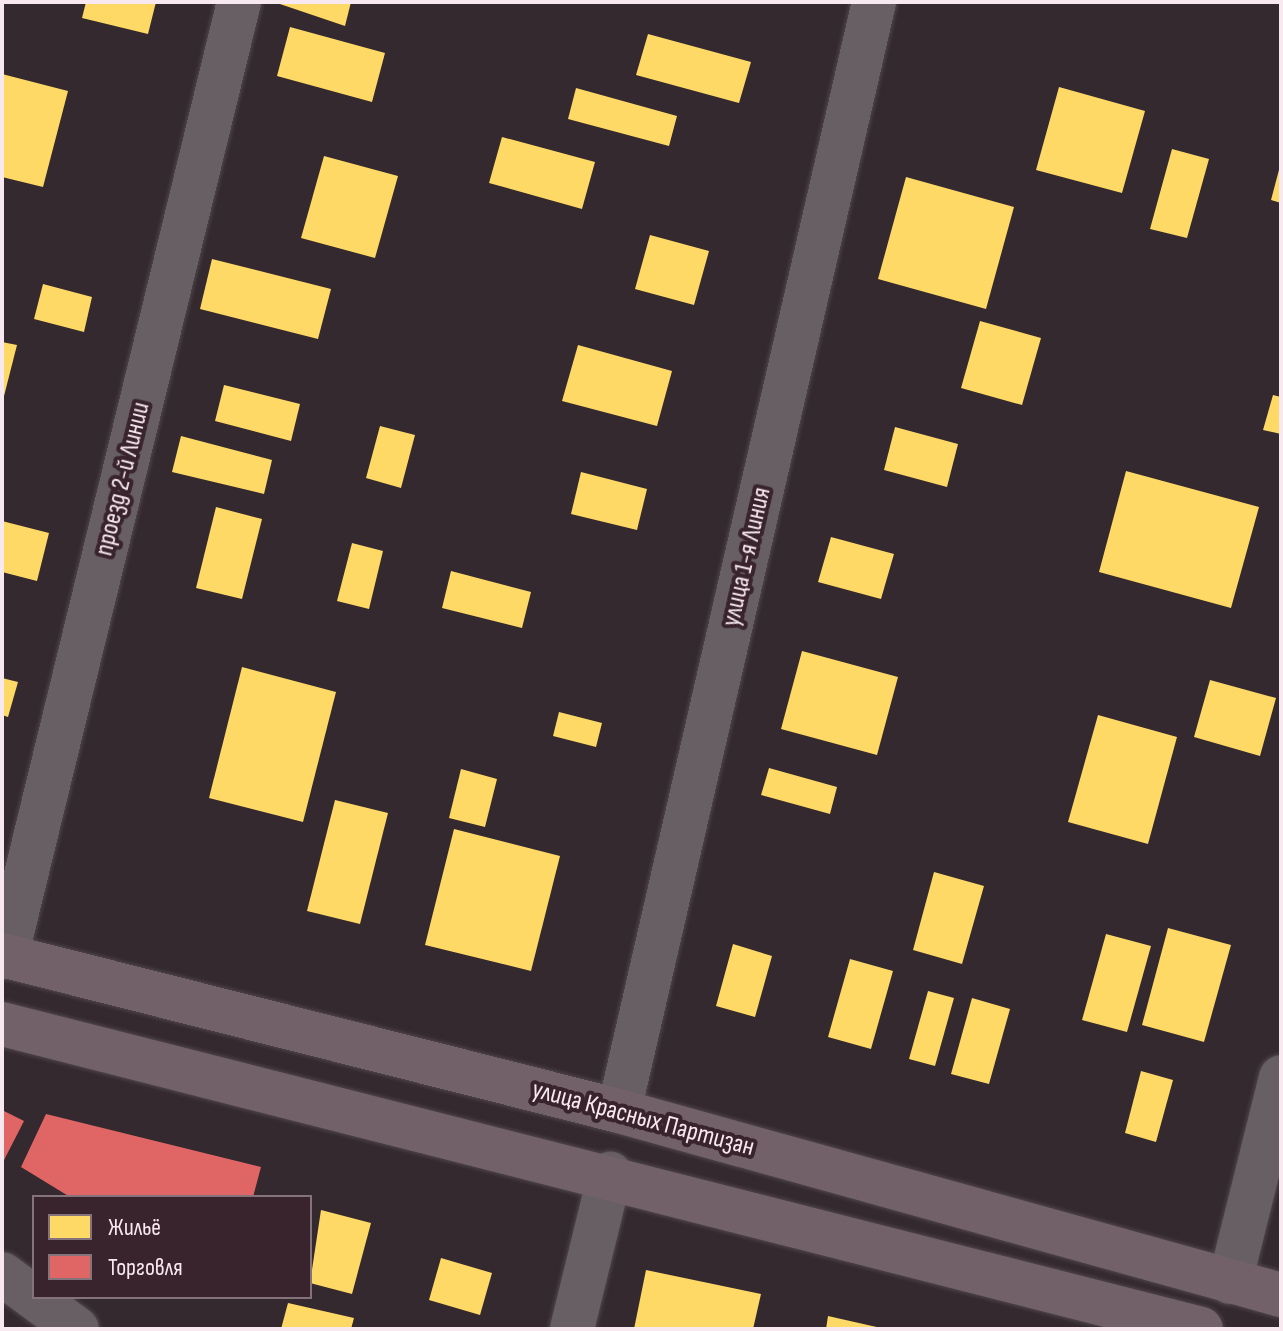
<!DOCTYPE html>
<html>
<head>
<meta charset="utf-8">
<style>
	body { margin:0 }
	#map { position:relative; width:1283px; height:1331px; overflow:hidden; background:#34292e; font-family:"Sofia Sans Condensed",sans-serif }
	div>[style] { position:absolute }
	.homes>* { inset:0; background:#ffd966 }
	.shops>* { inset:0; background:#e06666 }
	.roads { filter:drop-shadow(0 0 2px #4f464a) drop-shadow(0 0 2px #4f464a) }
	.minor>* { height:44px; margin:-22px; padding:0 22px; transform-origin:22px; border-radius:22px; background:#675f63 }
	.highway>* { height:44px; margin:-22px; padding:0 22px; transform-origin:22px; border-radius:22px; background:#73616a }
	span { translate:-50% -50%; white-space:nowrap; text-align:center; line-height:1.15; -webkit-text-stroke:8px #39242e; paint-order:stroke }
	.street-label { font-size:26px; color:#f7e9ef }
	.frame { position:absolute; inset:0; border:4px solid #f7e9ef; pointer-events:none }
	.legend { position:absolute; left:32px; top:1195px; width:280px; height:104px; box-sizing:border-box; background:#39242e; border:2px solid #85737b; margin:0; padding:10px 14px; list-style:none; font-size:24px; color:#f7e9ef }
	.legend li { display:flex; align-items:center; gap:16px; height:40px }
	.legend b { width:40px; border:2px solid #85737b }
</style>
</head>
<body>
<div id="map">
	<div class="homes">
		<i style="clip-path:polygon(86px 2px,156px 2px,148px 34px,82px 18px)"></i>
		<i style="clip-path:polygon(274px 2px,351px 2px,345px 26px)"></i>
		<i style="clip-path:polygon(290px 27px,385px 53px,372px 102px,277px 76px)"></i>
		<i style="clip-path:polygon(648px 34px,751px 62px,739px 103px,636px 75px)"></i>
		<i style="clip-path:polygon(2px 74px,68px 91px,43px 187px,2px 177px)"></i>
		<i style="clip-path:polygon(1059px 87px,1145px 111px,1122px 193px,1036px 170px)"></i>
		<i style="clip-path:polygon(576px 88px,677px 116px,669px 146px,568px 119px)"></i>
		<i style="clip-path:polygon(502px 137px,595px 162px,582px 209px,489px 183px)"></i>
		<i style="clip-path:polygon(1172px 149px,1209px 159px,1187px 238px,1150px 229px)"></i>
		<i style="clip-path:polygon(324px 156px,398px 176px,375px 258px,301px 238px)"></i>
		<i style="clip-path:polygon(1280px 166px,1281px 166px,1281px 203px,1271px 200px)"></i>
		<i style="clip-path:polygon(906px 177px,1014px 207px,986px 309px,878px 279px)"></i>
		<i style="clip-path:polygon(650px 235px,709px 251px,694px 305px,635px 289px)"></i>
		<i style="clip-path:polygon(212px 259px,331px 289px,318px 339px,200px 309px)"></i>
		<i style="clip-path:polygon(43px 284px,92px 297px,84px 332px,34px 319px)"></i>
		<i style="clip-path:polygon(980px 321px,1041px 338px,1022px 405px,961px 388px)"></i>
		<i style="clip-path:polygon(2px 342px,17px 345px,3px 400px,2px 400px)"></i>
		<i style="clip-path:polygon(578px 345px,672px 371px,657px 426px,562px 401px)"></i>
		<i style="clip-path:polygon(224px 385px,300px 404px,291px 441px,215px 421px)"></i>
		<i style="clip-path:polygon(1273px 395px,1281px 397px,1281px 434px,1263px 430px)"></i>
		<i style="clip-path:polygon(380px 426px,415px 435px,401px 488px,366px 478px)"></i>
		<i style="clip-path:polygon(895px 427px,958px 444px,947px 487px,884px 470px)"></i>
		<i style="clip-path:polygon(181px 436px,272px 460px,264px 494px,172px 472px)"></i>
		<i style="clip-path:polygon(1126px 471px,1259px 507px,1231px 608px,1099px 572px)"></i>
		<i style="clip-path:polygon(581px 472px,647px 489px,637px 530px,571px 514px)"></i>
		<i style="clip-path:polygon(216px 507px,262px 519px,242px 599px,196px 588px)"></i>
		<i style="clip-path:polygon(2px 521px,49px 533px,37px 581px,2px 572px)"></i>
		<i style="clip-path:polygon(831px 537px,894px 554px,881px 599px,818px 582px)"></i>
		<i style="clip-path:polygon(352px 543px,383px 551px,369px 609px,337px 601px)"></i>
		<i style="clip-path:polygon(451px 571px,531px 592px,522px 628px,442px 608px)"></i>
		<i style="clip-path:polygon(802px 651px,898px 677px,877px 755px,781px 729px)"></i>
		<i style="clip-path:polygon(242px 667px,336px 692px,303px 822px,209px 798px)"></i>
		<i style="clip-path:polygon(2px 678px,18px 682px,8px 717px,2px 715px)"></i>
		<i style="clip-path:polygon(1210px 680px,1276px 698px,1260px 756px,1194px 737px)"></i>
		<i style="clip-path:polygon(559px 712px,602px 723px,596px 747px,553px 736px)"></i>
		<i style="clip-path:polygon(1098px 715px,1177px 737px,1148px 844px,1068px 822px)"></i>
		<i style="clip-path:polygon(769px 768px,837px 787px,830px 814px,761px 795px)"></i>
		<i style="clip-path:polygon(461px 769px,497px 779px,485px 827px,449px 818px)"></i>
		<i style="clip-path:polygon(335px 800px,388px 813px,360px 924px,307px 911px)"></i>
		<i style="clip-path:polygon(454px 829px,560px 856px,531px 971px,425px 945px)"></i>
		<i style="clip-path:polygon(934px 872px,984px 886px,962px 964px,913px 950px)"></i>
		<i style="clip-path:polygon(1168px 928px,1231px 945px,1204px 1042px,1142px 1025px)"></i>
		<i style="clip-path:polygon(1106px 934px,1151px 946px,1127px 1032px,1082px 1020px)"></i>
		<i style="clip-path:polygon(733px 944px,772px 956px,755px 1017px,716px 1006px)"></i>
		<i style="clip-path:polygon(850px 959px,893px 971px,871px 1049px,828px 1037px)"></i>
		<i style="clip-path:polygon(928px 991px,954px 998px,935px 1066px,909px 1059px)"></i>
		<i style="clip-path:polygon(972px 998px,1010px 1009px,989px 1084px,951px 1074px)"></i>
		<i style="clip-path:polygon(1141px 1071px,1173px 1080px,1156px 1142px,1125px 1133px)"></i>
		<i style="clip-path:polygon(321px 1210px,371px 1223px,352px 1294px,310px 1283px)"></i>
		<i style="clip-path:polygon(441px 1258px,492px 1273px,480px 1315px,429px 1300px)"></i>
		<i style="clip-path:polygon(646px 1270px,761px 1294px,753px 1329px,634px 1329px)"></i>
		<i style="clip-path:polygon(288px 1303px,354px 1318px,351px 1329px,281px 1329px)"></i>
		<i style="clip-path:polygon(828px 1316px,881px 1328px,881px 1329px,826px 1329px)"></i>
	</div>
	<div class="shops">
		<i style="clip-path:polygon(2px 1110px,24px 1121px,2px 1164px)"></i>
		<i style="clip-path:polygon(46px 1114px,261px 1167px,253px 1197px,70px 1197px,21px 1167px)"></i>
	</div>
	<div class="roads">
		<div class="minor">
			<i style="left:6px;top:957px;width:983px;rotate:-76.29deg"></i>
			<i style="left:619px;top:1111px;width:1138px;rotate:-77.05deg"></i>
			<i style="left:2px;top:1274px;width:93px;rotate:36.3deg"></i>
			<i style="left:1230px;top:1282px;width:211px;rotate:-76deg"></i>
			<i style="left:572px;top:1329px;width:160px;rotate:-76.2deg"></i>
		</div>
		<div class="highway">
			<i style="left:2px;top:955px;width:636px;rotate:14.19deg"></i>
			<i style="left:619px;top:1111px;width:687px;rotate:15.53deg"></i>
			<i style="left:2px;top:1024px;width:1237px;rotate:14.27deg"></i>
		</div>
	</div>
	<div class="street-label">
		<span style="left:123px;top:479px;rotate:-76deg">проезд 2-й Линии</span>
		<span style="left:747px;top:557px;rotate:-77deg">улица 1-я Линия</span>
		<span style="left:643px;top:1119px;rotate:15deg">улица Красных Партизан</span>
	</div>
	<div class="frame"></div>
	<ul class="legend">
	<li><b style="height:22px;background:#ffd966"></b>Жильё</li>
	<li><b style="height:22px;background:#e06666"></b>Торговля</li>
	</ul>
</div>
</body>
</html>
